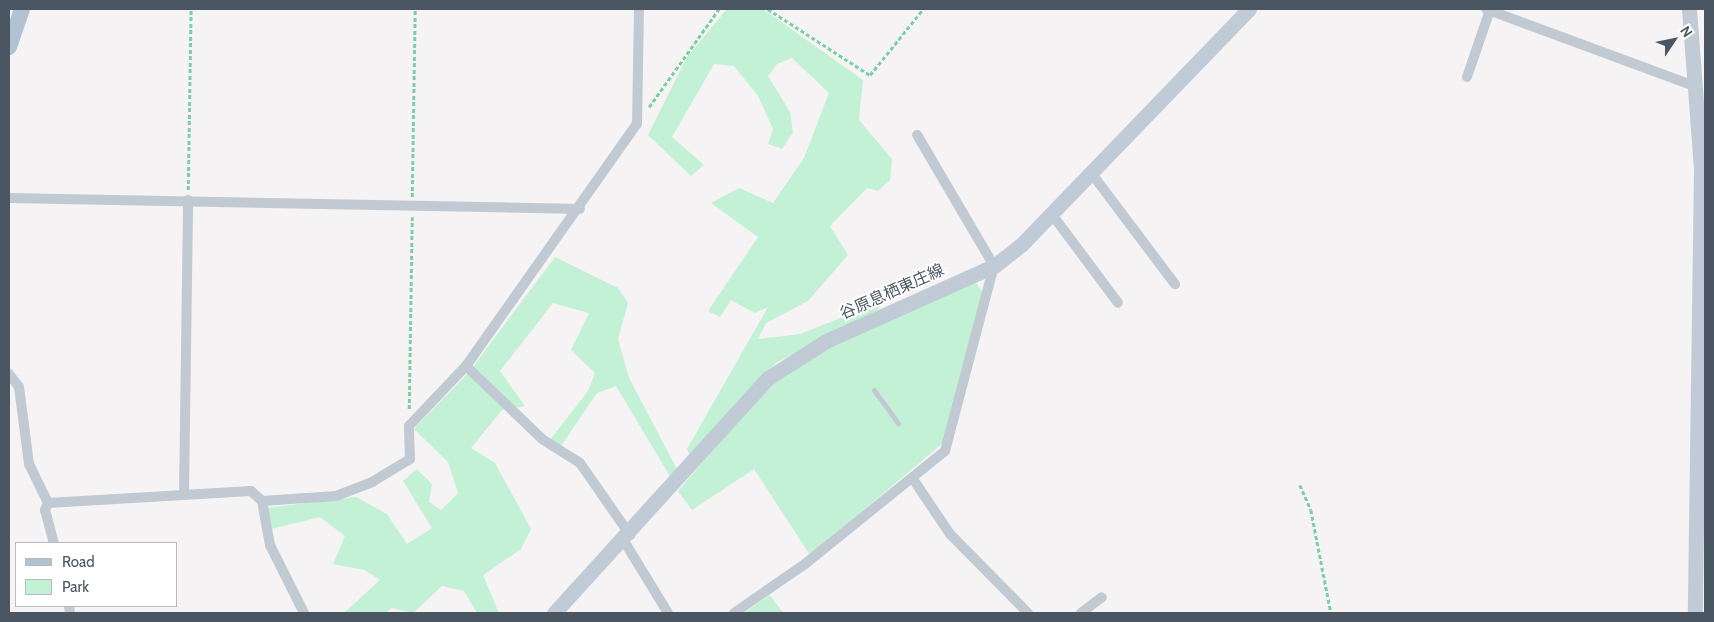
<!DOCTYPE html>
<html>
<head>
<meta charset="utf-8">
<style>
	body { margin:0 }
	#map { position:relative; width:1714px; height:622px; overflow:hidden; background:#f5f3f3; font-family:Cabin,"Noto Sans JP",sans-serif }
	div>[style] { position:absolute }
	.green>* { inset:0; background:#c3f1d5 }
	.path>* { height:2.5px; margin-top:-1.25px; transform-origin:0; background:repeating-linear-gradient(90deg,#7ad0a6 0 4px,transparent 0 6.5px) }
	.lane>* { height:5px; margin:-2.5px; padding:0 2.5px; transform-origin:2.5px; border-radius:2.5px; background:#c1cad2 }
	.street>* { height:10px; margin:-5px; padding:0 5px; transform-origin:5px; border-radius:5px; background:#c1cad2 }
	.secondary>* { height:15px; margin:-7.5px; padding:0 7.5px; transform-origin:7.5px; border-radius:7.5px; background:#c1cbd6 }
	.primary>* { height:16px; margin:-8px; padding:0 8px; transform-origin:8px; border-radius:8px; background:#b3c2d1 }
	span { translate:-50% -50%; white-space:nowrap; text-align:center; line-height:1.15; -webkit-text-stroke:4px #fff; paint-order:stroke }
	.street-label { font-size:16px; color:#4a5661 }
	.frame { position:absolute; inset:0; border:10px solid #4a5661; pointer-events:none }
	.legend { position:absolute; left:15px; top:542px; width:162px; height:65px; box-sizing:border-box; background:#fff; border:1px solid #b7bbc0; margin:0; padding:6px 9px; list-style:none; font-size:15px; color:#4a5661 }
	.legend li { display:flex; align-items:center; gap:10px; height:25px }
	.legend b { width:25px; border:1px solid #b7bbc0 }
	.north { position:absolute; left:1649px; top:15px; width:50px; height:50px; -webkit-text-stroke:4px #fff; paint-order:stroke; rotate:56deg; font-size:14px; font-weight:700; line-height:20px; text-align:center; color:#4a5661 }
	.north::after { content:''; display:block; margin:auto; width:18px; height:22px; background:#4a5661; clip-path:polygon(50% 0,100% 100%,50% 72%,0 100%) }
</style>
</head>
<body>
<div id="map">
	<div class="green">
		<i style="clip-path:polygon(727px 9px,763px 9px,863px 80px,859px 120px,892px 159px,890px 180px,878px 191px,867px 188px,830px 226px,848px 255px,808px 301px,766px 323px,758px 339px,800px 334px,884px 301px,876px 312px,776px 363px,690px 456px,687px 449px,768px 307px,755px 313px,731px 300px,720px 317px,708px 311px,758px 237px,711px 203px,739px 188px,773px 203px,804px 158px,829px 93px,792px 58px,777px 64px,768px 76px,790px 112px,793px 132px,782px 149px,768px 144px,773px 129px,758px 96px,734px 66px,714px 64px,672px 137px,704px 165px,691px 176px,648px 135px,687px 57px)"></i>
		<i style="clip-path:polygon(555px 257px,618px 288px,628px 303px,618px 339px,629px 378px,678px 471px,671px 478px,616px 386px,597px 393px,561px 446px,550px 440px,588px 391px,595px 373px,571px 350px,589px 313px,553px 303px,500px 371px,525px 406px,502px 410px,471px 448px,495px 463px,531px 529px,521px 549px,483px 575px,499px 613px,477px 613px,464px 591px,442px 586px,413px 613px,392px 608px,386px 613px,344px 613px,380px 580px,365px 570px,333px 564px,345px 536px,320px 517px,271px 529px,266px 508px,356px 497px,387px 514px,407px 544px,432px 528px,403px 481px,417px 469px,432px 484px,429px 502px,441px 510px,458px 493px,448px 462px,414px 429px,469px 372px)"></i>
		<i style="clip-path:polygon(975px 281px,983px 293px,943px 443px,810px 555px,754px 469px,692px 510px,678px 491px,771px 383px,831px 344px)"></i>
		<i style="clip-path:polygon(770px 595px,783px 613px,744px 613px)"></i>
	</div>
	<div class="path">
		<i style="left:768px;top:9px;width:121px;rotate:32.9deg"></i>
		<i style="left:870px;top:75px;width:85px;rotate:-51.2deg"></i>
		<i style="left:649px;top:107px;width:120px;rotate:-54.5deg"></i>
		<i style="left:188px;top:190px;width:181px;rotate:-89.1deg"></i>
		<i style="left:412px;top:197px;width:188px;rotate:-89.1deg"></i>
		<i style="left:409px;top:409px;width:192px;rotate:-89.1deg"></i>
		<i style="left:1300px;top:485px;width:27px;rotate:66deg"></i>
		<i style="left:1311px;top:510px;width:105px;rotate:79deg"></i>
	</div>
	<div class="lane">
		<i style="left:874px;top:390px;width:41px;rotate:54deg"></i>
	</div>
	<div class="street">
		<i style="left:1486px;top:9px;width:225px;rotate:20.3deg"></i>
		<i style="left:1467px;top:77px;width:71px;rotate:-71.1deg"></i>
		<i style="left:1092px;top:174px;width:138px;rotate:53deg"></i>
		<i style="left:9px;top:198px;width:571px;rotate:1.1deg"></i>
		<i style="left:1051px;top:213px;width:112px;rotate:53.3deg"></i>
		<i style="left:466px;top:366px;width:105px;rotate:43.8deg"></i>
		<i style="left:542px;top:439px;width:45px;rotate:32.3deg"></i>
		<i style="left:580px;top:463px;width:88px;rotate:55.2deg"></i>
		<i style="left:9px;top:374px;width:16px;rotate:52deg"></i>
		<i style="left:19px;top:387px;width:78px;rotate:82.6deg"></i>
		<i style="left:29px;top:464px;width:43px;rotate:64deg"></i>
		<i style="left:913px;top:479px;width:66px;rotate:56.1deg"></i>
		<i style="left:950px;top:534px;width:111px;rotate:45.4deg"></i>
		<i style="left:184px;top:495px;width:295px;rotate:-89.2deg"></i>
		<i style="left:262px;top:501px;width:74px;rotate:-3.9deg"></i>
		<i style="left:336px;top:496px;width:39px;rotate:-21deg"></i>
		<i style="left:372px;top:482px;width:44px;rotate:-31.2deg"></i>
		<i style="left:410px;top:459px;width:33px;rotate:-92deg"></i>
		<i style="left:409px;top:426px;width:83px;rotate:-46.5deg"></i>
		<i style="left:466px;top:366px;width:296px;rotate:-54.8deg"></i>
		<i style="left:637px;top:124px;width:115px;rotate:-89deg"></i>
		<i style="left:48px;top:503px;width:203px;rotate:-3.4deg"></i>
		<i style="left:251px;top:491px;width:15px;rotate:42deg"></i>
		<i style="left:262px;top:501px;width:45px;rotate:79.7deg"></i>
		<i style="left:270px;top:545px;width:76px;rotate:63.4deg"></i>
		<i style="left:48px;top:503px;width:8px;rotate:113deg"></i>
		<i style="left:45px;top:510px;width:34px;rotate:75deg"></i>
		<i style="left:624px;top:541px;width:84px;rotate:58.6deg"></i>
		<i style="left:69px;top:606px;width:7px;rotate:82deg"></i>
		<i style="left:734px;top:613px;width:86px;rotate:-34.6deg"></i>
		<i style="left:805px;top:564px;width:180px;rotate:-38.9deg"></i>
		<i style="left:945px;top:451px;width:191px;rotate:-75.2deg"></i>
		<i style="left:994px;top:266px;width:152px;rotate:-120.4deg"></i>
		<i style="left:1081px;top:613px;width:26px;rotate:-37deg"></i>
	</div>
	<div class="secondary">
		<i style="left:1689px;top:9px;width:160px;rotate:85.7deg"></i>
		<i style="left:1701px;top:169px;width:444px;rotate:90.8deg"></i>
		<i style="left:554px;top:613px;width:318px;rotate:-47.7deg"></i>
		<i style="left:768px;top:378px;width:69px;rotate:-32.5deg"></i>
		<i style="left:826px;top:341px;width:184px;rotate:-24.1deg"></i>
		<i style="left:994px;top:266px;width:36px;rotate:-38deg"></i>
		<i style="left:1022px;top:244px;width:327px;rotate:-46deg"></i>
	</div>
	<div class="primary">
		<i style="left:9px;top:47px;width:40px;rotate:-71.1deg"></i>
	</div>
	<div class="street-label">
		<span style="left:892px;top:292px;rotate:-24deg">谷原息栖東庄線</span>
	</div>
	<div class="frame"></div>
	<ul class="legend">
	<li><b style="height:6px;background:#b3c2d1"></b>Road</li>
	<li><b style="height:14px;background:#c3f1d5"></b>Park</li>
	</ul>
	<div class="north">N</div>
</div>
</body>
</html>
